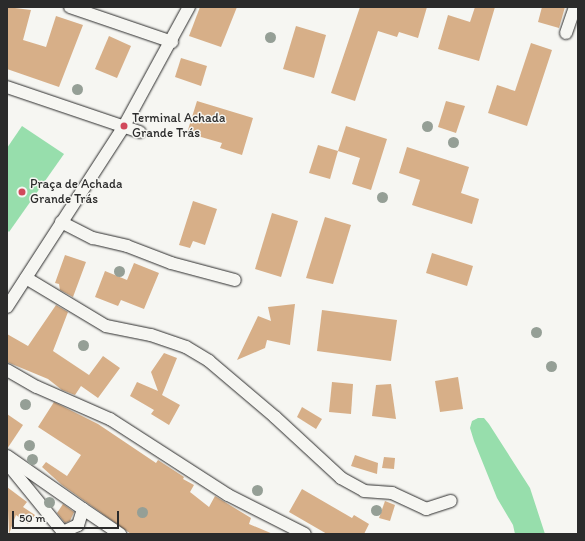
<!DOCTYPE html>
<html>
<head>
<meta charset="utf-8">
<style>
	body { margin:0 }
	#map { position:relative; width:585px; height:541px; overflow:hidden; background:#f6f6f2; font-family:Itim,sans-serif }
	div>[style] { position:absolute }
	.green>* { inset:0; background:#97deac }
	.building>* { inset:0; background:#d7af88 }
	.roads { filter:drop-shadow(0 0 1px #2b2b2b) drop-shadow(0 0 1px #2b2b2b) }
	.street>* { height:12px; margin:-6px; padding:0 6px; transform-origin:6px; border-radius:6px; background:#f6f6f2 }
	.trees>* { width:11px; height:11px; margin:-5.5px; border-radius:50%; background:#959f96 }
	.dots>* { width:11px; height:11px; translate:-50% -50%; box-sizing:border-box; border:2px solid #f6f6f2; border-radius:50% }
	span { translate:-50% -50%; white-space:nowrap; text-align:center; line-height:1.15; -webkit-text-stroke:3px #f6f6f2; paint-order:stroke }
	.poi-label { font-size:13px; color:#2b2b2b }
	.left { translate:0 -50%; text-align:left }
	.frame { position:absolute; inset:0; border:8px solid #2b2b2b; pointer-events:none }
	.scale { position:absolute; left:12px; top:511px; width:107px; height:18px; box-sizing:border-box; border:2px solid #2b2b2b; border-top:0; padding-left:5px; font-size:12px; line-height:14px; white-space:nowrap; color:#2b2b2b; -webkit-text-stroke:3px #f6f6f2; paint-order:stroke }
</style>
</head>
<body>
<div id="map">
	<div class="green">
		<i style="clip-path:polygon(22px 126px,64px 154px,9px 232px,7px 230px,7px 148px)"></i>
		<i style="clip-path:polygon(478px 418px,484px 418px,489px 424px,530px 488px,545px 534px,515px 534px,513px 525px,497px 498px,474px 441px,470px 428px,472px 421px)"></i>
	</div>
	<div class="building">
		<i style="clip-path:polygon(7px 7px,31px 10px,23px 40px,46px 47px,56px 16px,83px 25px,59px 87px,7px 69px)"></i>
		<i style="clip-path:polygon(200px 7px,237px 7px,221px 47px,189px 36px)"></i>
		<i style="clip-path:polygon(360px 7px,427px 7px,418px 38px,399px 32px,397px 37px,378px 31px,355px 101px,331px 93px)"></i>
		<i style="clip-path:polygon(475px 7px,495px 7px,479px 61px,438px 49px,448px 15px,470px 22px)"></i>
		<i style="clip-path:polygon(542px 7px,565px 7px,559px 28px,538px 22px)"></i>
		<i style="clip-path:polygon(296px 26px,326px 35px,314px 78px,283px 69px)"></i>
		<i style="clip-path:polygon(109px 36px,131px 46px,117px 78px,95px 69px)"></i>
		<i style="clip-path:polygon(531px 43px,552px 50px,527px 126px,488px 113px,497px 85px,515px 91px)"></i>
		<i style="clip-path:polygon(181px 58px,207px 66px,201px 86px,175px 77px)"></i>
		<i style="clip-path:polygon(197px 101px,253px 118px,242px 155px,220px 148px,222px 143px,187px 133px)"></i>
		<i style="clip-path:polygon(446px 101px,465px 106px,456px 133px,438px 127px)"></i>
		<i style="clip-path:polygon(346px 126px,387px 139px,371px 190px,352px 184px,360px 158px,338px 151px)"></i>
		<i style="clip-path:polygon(318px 145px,338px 151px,330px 179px,309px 173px)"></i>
		<i style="clip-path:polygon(407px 147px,469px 167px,461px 193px,479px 199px,472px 224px,412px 205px,420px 180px,399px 173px)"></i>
		<i style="clip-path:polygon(193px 201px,217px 209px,205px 245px,193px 241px,190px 248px,179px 245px)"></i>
		<i style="clip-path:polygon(272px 213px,298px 221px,281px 277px,255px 269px)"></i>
		<i style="clip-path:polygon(325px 217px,351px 225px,333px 284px,306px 278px)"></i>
		<i style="clip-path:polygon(432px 253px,473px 266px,467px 286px,426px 273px)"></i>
		<i style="clip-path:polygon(65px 255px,86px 262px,73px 297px,60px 290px,59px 284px,55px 283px)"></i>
		<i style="clip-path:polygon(134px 263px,159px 273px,144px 309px,121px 300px,118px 306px,95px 297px,105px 271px,127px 280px)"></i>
		<i style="clip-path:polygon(295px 304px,290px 345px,267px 340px,265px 348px,237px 360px,258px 316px,271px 321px,268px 307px)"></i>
		<i style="clip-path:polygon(56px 305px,68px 312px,53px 351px,89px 375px,103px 356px,120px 368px,98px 398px,81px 386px,75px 395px,62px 390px,48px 379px,7px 362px,7px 334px,28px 346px)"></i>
		<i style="clip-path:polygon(322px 310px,397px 320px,391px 361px,317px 351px)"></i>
		<i style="clip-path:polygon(164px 353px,177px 358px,162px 395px,180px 405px,169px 425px,151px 414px,154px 410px,130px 396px,137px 382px,158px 391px,151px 372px)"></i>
		<i style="clip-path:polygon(458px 377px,463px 409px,440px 412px,435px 381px)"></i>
		<i style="clip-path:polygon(332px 382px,353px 384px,351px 414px,329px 412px)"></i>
		<i style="clip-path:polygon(391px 384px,396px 419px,372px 416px,376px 385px)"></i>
		<i style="clip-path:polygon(54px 402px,98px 424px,156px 463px,158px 460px,184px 477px,183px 479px,194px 485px,190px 492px,209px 507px,215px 496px,251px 518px,249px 524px,273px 534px,131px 534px,62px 485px,42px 467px,46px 462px,67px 476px,81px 455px,38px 427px)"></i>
		<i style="clip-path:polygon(302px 407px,322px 419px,316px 429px,297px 417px)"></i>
		<i style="clip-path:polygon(7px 414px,23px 425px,7px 449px)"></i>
		<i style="clip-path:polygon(355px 455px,378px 463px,377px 474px,351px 466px)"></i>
		<i style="clip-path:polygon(384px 457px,395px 458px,394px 469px,382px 468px)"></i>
		<i style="clip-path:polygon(7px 487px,27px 502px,23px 507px,35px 515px,28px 524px,16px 515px,9px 534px)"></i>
		<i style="clip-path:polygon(302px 489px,352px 518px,354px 515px,369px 524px,364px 534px,327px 534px,289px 512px)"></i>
		<i style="clip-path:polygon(385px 501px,395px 505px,390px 521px,379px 518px)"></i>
		<i style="clip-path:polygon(63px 504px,74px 512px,70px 521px,65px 523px,57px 513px)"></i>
	</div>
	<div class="roads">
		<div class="street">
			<i style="left:70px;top:7px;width:108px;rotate:18.9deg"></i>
			<i style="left:566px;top:33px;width:28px;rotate:-71deg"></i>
			<i style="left:7px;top:87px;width:140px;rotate:18.7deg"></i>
			<i style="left:61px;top:222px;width:36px;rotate:27deg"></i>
			<i style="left:93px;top:238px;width:35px;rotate:13deg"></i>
			<i style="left:127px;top:246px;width:47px;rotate:21.1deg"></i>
			<i style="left:171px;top:263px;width:66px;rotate:14.9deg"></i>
			<i style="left:26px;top:278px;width:93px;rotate:31deg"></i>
			<i style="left:106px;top:326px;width:46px;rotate:11.3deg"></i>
			<i style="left:151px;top:335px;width:37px;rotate:19deg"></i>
			<i style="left:186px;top:347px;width:27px;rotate:31deg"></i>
			<i style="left:209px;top:361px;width:87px;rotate:40.3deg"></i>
			<i style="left:275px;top:417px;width:90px;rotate:42.7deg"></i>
			<i style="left:341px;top:478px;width:26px;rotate:29deg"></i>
			<i style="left:364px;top:491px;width:28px;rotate:4deg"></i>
			<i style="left:392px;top:493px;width:38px;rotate:25deg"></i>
			<i style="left:426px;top:509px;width:26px;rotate:-18deg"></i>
			<i style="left:7px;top:307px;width:216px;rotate:-57.1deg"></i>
			<i style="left:124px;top:126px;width:136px;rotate:-61.4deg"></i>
			<i style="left:7px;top:370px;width:34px;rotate:30deg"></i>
			<i style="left:37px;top:387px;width:80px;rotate:23.7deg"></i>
			<i style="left:110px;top:419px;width:140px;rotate:32.8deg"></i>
			<i style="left:228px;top:495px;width:86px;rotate:26.9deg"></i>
			<i style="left:7px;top:456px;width:93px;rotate:34.9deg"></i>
			<i style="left:83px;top:509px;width:17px;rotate:107deg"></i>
			<i style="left:78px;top:525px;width:17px;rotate:155deg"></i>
			<i style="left:63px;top:532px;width:89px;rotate:-129.1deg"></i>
			<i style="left:83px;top:509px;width:45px;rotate:34deg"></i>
		</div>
	</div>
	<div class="trees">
		<i style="left:270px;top:37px"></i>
		<i style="left:77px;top:89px"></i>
		<i style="left:427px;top:126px"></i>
		<i style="left:453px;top:142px"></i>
		<i style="left:382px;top:197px"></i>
		<i style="left:119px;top:271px"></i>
		<i style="left:536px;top:332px"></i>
		<i style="left:83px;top:345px"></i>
		<i style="left:551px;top:366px"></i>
		<i style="left:25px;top:404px"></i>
		<i style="left:29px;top:445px"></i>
		<i style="left:32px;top:459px"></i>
		<i style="left:257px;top:490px"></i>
		<i style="left:49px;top:502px"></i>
		<i style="left:376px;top:510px"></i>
		<i style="left:142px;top:512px"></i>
	</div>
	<div class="dots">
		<i style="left:124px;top:126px;background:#d1495b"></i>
		<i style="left:22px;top:192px;background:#d1495b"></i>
	</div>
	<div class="poi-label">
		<span class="left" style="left:132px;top:126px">Terminal Achada<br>Grande Trás</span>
		<span class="left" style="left:30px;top:192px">Praça de Achada<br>Grande Trás</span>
	</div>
	<div class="frame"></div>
	<div class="scale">50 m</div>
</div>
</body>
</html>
